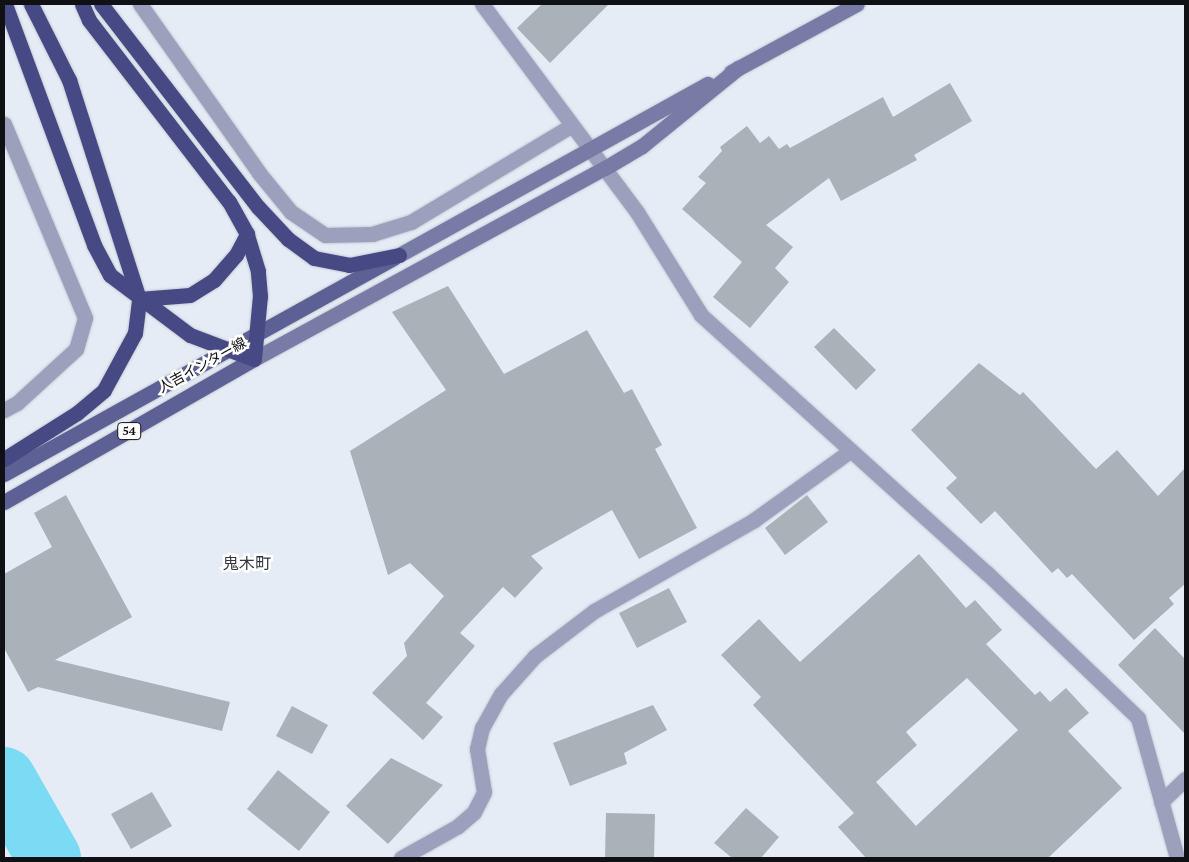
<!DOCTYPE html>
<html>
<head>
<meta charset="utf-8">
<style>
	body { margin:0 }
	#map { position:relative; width:1189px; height:862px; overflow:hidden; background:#e5ecf6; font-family:"PT Serif","Noto Sans JP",serif }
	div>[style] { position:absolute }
	.river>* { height:64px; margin:-32px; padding:0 32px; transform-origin:32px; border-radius:32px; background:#7cdbf4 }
	.building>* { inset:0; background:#a8b2b8 }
	.roads { filter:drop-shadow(0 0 1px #c3c9d2) drop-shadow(0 0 1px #c3c9d2) }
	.street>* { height:15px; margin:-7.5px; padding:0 7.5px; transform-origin:7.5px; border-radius:7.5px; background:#9ca0bd }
	.secondary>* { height:15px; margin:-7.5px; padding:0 7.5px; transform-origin:7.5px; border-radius:7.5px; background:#777ba6 }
	.primary>* { height:15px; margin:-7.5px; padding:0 7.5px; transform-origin:7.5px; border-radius:7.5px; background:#5d6094 }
	.highway>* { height:15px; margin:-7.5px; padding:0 7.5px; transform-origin:7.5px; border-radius:7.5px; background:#474984 }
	span { translate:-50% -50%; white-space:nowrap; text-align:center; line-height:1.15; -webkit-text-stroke:5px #fff; paint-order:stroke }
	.shield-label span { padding:1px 4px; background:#fff; border:1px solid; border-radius:4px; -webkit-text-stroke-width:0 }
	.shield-label { font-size:12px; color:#0f1115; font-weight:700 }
	.street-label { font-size:14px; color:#0f1115 }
	.quarter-label { font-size:16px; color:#333840 }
	.frame { position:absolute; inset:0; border:5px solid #0f1115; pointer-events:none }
</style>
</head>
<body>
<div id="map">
	<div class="river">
		<i style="left:4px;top:779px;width:91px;rotate:60.3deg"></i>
	</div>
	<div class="building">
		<i style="clip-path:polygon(542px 4px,609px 4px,550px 63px,517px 28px)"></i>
		<i style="clip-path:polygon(950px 83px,972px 121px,914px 155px,917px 160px,841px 201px,829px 178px,766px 225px,793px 247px,775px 268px,789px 282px,750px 328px,713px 297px,742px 262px,682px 209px,706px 183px,698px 177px,722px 151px,720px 147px,747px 126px,760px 143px,769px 136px,779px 149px,787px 144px,790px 148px,883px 97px,893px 117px)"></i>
		<i style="clip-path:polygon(448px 286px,504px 374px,587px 330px,624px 393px,632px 389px,662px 445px,655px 449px,697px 528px,639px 559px,612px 510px,531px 556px,543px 568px,515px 598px,503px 587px,460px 633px,475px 646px,426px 703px,443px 717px,423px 740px,372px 693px,407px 656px,404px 643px,444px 596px,410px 563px,388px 575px,350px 451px,446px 390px,392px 312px)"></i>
		<i style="clip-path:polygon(834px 328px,876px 370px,856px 390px,814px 347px)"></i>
		<i style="clip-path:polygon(979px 363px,1020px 395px,1023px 392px,1096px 469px,1117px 450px,1158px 496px,1185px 468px,1185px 584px,1169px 598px,1174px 604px,1134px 640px,1072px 574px,1067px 578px,1058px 568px,1052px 573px,995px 511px,981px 524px,946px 488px,957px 478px,911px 430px)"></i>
		<i style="clip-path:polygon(66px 495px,132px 617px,55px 660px,230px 702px,222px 731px,38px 687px,28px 692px,4px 648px,4px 574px,52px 547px,34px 513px)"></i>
		<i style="clip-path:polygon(807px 495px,828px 522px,785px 555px,765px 528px)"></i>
		<i style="clip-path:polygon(evenodd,919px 554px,966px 608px,975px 600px,1002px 630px,986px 644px,1035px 695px,1040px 691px,1050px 702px,1066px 688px,1089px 713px,1068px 731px,1122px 788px,1048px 858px,866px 858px,838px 827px,854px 813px,753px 705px,761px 697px,721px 655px,759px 619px,800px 662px,919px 554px,967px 678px,1018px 730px,916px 826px,876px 782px,917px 745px,906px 732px,967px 678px)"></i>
		<i style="clip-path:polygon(669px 588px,687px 622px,637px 648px,619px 613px)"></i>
		<i style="clip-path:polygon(1155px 628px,1185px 659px,1185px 734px,1118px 665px)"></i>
		<i style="clip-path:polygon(653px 705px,667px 730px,624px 753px,627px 764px,570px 786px,553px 743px)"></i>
		<i style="clip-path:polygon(292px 706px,328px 725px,312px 754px,276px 736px)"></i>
		<i style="clip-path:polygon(391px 758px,443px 785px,388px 844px,346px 806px)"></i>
		<i style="clip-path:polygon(278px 770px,330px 812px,299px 851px,247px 809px)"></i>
		<i style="clip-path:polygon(152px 792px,172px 826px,131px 849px,111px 814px)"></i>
		<i style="clip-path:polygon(746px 808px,779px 837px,761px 858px,732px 858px,714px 843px)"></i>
		<i style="clip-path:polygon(606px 813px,655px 814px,654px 858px,605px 858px)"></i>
	</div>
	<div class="roads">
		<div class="street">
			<i style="left:140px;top:4px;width:207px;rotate:54.8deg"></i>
			<i style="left:259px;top:173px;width:50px;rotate:50.6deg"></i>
			<i style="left:291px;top:212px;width:41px;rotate:34.1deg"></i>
			<i style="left:325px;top:235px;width:47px;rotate:-1.2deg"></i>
			<i style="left:372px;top:234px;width:41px;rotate:-17.1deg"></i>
			<i style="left:411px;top:222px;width:187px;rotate:-31deg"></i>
			<i style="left:482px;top:4px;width:259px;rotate:53.3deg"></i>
			<i style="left:637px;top:212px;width:121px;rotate:58.1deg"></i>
			<i style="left:701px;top:315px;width:385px;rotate:42.1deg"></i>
			<i style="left:987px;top:573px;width:209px;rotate:43.8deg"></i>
			<i style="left:1138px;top:718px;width:145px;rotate:74.4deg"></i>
			<i style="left:4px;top:124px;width:210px;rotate:67.3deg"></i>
			<i style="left:85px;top:318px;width:32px;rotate:106deg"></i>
			<i style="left:76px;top:349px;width:80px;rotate:137.5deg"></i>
			<i style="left:17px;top:403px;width:15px;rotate:152deg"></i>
			<i style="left:1161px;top:802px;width:33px;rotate:-44deg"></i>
			<i style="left:401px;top:858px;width:65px;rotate:-29.3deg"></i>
			<i style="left:458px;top:826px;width:21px;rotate:-41deg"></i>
			<i style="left:474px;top:812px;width:22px;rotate:-63deg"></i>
			<i style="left:484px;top:792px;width:44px;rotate:-99.2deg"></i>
			<i style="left:477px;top:749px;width:22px;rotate:-77deg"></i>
			<i style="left:482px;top:728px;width:39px;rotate:-61deg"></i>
			<i style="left:501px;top:694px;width:51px;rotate:-48.2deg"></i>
			<i style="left:535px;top:656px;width:74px;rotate:-37.3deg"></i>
			<i style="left:594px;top:611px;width:184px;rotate:-29.6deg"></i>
			<i style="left:754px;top:520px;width:118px;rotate:-35.7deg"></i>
		</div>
		<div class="secondary">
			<i style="left:731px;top:72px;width:143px;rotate:-28.4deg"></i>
			<i style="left:399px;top:255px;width:353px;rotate:-29deg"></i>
			<i style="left:254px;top:359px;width:400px;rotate:-28.6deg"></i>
			<i style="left:605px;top:168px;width:43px;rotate:-30.7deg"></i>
			<i style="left:642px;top:146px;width:124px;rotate:-39.1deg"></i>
		</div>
		<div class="primary">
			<i style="left:4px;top:474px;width:446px;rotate:-29deg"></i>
			<i style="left:4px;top:502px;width:288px;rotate:-29.8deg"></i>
		</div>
		<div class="highway">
			<i style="left:5px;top:4px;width:257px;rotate:69.7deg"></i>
			<i style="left:94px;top:245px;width:34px;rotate:62deg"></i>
			<i style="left:110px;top:275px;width:100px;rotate:36.9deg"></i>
			<i style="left:190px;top:335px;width:68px;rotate:20.6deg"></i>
			<i style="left:254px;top:359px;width:63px;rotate:-84.6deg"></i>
			<i style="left:260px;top:296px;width:25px;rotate:-95deg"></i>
			<i style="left:258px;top:271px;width:39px;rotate:-107deg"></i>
			<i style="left:247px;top:234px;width:37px;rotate:-119deg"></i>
			<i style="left:229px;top:202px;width:230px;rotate:-127.6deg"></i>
			<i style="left:89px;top:20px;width:17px;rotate:-114deg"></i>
			<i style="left:101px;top:4px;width:257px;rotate:52.3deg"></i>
			<i style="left:258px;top:207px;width:44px;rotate:46.8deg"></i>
			<i style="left:288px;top:239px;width:32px;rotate:36deg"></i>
			<i style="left:314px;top:258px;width:36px;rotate:11deg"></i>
			<i style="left:349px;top:265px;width:51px;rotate:-11.3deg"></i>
			<i style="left:139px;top:299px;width:51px;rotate:-4.5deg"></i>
			<i style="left:190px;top:295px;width:28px;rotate:-32deg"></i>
			<i style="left:214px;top:280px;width:33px;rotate:-49deg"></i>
			<i style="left:236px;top:255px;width:24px;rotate:-62deg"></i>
			<i style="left:4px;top:459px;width:86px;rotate:-32.2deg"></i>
			<i style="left:77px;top:413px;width:35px;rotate:-40deg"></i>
			<i style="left:104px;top:390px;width:65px;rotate:-61.5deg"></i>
			<i style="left:135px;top:333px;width:34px;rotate:-83deg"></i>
			<i style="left:139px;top:299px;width:230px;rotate:-107.7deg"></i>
			<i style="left:69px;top:80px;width:85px;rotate:-116.6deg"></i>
		</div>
	</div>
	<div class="shield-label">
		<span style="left:129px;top:431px">54</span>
	</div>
	<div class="street-label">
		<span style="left:202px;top:365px;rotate:-29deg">人吉インター線</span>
	</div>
	<div class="quarter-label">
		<span style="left:247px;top:563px">鬼木町</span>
	</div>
	<div class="frame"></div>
</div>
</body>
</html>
